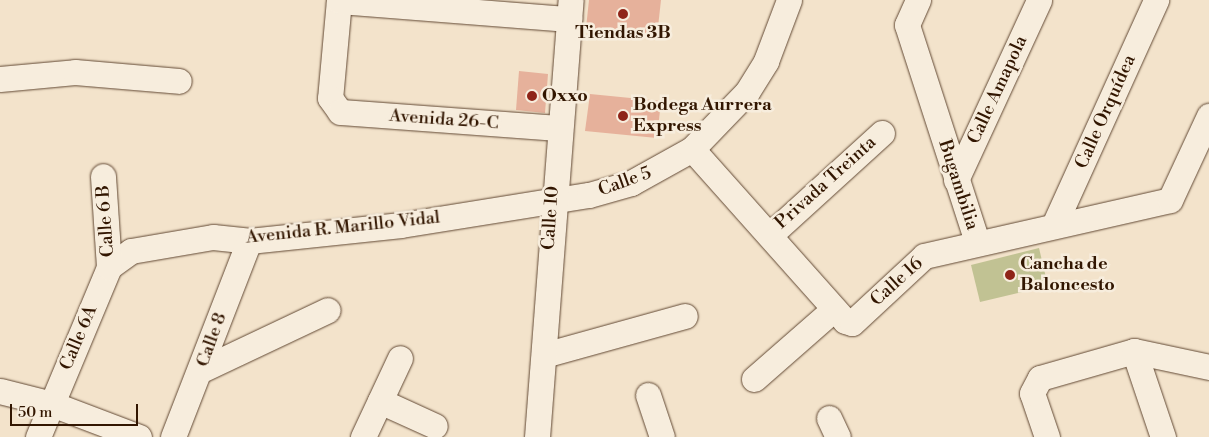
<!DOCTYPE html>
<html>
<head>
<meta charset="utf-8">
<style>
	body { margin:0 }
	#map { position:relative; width:1209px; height:437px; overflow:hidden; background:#f3e3cb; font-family:"Libre Bodoni",serif }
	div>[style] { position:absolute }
	.green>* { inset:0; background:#c1c293 }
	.building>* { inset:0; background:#e6b19b }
	.roads { filter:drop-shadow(0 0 1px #624934) drop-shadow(0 0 1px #624934) }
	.minor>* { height:25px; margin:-12.5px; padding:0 12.5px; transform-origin:12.5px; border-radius:12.5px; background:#f7eddd }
	.dots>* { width:14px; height:14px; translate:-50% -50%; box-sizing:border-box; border:2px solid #f7eddd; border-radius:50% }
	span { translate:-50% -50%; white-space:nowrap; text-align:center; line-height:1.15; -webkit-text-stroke:5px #f7eddd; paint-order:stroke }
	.poi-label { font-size:18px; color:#321601; font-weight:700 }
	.left { translate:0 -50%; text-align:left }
	.street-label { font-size:18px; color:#321601 }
	.scale { position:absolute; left:10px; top:404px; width:128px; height:22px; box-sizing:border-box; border:2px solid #321601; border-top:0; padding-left:6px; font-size:15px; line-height:18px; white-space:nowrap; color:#321601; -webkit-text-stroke:4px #f7eddd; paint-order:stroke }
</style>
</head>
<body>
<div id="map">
	<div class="green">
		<i style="clip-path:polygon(1039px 248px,1048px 286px,980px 302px,971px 265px)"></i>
	</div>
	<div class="building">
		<i style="clip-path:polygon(589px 0,661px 0,657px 36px,586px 28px)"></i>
		<i style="clip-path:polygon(519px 71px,548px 74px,545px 113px,516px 110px)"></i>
		<i style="clip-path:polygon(590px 94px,661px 101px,657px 138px,585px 131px)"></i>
	</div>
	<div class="roads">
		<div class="minor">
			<i style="left:339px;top:0;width:98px;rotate:95.2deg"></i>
			<i style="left:330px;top:98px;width:17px;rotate:54deg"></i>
			<i style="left:340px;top:112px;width:220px;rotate:4.2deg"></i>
			<i style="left:918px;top:0;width:27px;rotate:114deg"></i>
			<i style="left:907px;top:25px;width:228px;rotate:72.1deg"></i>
			<i style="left:339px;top:1px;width:231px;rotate:4.5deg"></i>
			<i style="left:0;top:79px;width:75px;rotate:-5.3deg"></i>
			<i style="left:75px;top:72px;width:104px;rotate:4.9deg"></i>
			<i style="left:692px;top:149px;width:230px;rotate:48.3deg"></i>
			<i style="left:845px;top:321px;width:7px;rotate:16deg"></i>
			<i style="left:852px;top:323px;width:98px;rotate:-42.9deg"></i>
			<i style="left:924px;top:256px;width:252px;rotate:-12.8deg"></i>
			<i style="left:1170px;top:200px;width:93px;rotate:-65.1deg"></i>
			<i style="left:956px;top:180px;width:198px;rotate:-65.2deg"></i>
			<i style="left:1055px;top:223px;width:245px;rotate:-65.6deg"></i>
			<i style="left:771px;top:234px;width:150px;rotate:-42.3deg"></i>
			<i style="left:109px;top:267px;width:27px;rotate:-36deg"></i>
			<i style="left:131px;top:251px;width:83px;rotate:-9.7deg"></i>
			<i style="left:213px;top:237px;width:36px;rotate:6deg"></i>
			<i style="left:249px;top:241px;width:153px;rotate:-6deg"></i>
			<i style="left:401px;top:225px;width:190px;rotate:-9.1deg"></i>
			<i style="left:589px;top:195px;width:44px;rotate:-15.9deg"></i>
			<i style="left:631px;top:183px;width:70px;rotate:-29.1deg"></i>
			<i style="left:692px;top:149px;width:79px;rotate:-46deg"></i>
			<i style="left:747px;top:92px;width:36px;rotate:-58deg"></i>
			<i style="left:766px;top:61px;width:65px;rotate:-69.3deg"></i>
			<i style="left:1134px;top:351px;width:91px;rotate:71.4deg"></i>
			<i style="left:544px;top:355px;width:146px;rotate:-15.5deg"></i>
			<i style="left:201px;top:370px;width:140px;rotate:-25.3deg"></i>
			<i style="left:754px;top:379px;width:106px;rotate:-41.2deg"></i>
			<i style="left:0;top:391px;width:54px;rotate:14deg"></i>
			<i style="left:52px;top:404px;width:93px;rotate:20.8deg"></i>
			<i style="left:648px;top:395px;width:44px;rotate:71.6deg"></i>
			<i style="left:380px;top:401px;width:60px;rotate:24.4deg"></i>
			<i style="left:829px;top:418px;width:21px;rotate:65deg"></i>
			<i style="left:38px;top:437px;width:184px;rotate:-67.3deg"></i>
			<i style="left:109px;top:267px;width:91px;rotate:-93.8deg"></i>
			<i style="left:173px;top:437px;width:210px;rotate:-68.8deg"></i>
			<i style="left:363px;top:437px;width:87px;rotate:-64.9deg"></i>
			<i style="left:537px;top:437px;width:438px;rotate:-85.6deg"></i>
			<i style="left:1047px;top:437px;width:46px;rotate:-108.8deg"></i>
			<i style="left:1032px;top:393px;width:17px;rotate:-62deg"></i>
			<i style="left:1040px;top:378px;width:98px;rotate:-16deg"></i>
			<i style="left:1134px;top:351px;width:77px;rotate:12deg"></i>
		</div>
	</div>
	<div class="dots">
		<i style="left:623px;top:14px;background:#8f2418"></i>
		<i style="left:532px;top:96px;background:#8f2418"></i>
		<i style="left:623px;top:116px;background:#8f2418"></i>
		<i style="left:1010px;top:275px;background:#8f2418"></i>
	</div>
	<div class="poi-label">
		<span style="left:623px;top:33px">Tiendas 3B</span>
		<span class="left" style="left:542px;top:96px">Oxxo</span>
		<span class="left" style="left:633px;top:116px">Bodega Aurrera<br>Express</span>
		<span class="left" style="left:1020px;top:275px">Cancha de<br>Baloncesto</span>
	</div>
	<div class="street-label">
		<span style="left:998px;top:90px;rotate:-65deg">Calle Amapola</span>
		<span style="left:1106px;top:112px;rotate:-66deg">Calle Orquídea</span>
		<span style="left:444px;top:120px;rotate:4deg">Avenida 26-C</span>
		<span style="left:625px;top:182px;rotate:-20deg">Calle 5</span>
		<span style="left:826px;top:183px;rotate:-42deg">Privada Treinta</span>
		<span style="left:958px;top:185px;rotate:72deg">Bugambilia</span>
		<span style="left:551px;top:218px;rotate:-86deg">Calle 10</span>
		<span style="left:106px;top:221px;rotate:-94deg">Calle 6 B</span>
		<span style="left:343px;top:228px;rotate:-6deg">Avenida R. Marillo Vidal</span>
		<span style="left:897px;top:282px;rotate:-42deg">Calle 16</span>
		<span style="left:79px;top:338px;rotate:-67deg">Calle 6A</span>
		<span style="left:212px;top:340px;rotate:-70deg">Calle 8</span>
	</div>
	<div class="scale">50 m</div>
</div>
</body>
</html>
